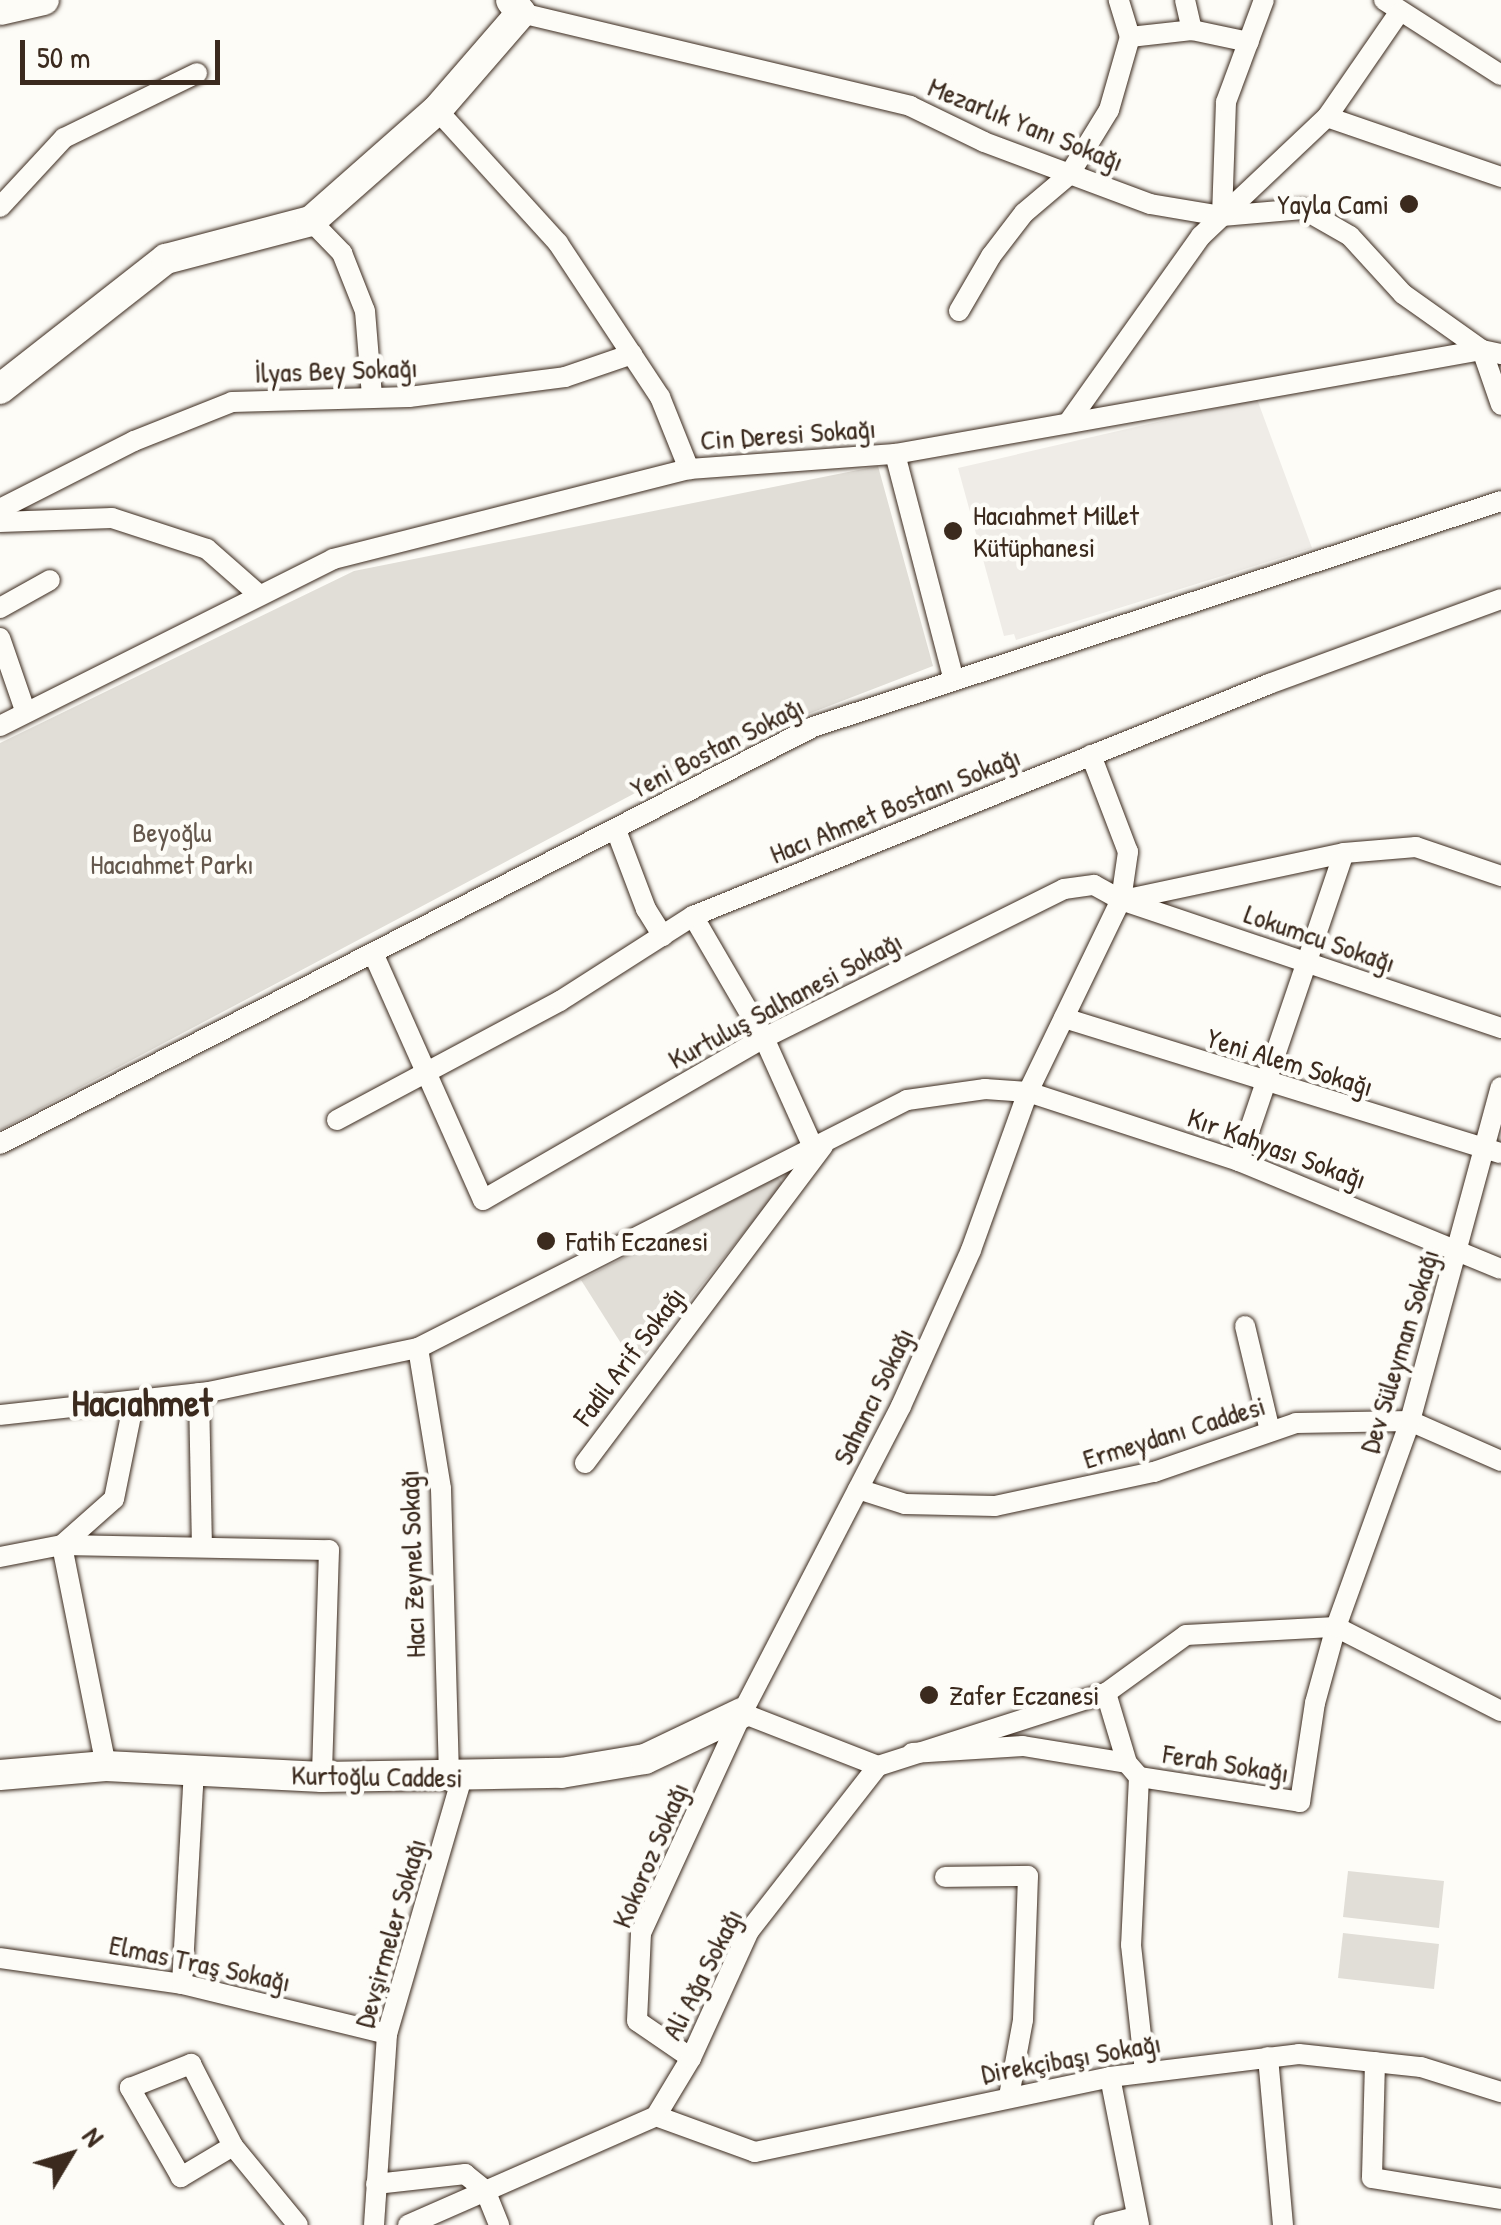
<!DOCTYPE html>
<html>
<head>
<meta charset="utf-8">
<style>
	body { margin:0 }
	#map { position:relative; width:1501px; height:2225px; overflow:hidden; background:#fdfcf7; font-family:"Patrick Hand",sans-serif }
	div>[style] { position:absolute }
	.built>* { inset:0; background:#efece7 }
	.green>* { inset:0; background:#e1ded7 }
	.roads { filter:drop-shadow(0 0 2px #3b2a1e) drop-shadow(0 0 2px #3b2a1e) }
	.street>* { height:20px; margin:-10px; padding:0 10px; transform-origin:10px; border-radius:10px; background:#fdfcf7 }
	.secondary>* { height:30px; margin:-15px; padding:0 15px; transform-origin:15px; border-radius:15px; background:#fdfcf7 }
	.dots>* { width:28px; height:28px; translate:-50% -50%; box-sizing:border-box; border:5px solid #fdfcf7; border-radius:50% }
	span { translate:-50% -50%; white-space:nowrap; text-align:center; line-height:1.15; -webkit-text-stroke:9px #fdfcf7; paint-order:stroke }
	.street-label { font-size:28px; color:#3b2a1e }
	.poi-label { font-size:28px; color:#3b2a1e }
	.right { translate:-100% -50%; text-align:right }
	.left { translate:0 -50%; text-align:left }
	.park-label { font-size:28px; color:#64574c }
	.district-label { font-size:38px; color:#3b2a1e; font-weight:700 }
	.north { position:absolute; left:20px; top:2105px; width:100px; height:100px; -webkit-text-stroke:8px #fdfcf7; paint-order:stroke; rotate:52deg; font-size:28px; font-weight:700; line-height:40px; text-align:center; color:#3b2a1e }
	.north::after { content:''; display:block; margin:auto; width:35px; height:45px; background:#3b2a1e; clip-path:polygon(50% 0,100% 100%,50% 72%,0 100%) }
	.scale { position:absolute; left:20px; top:40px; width:200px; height:45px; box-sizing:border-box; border:5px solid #3b2a1e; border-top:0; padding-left:12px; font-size:30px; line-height:35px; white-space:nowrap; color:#3b2a1e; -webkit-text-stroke:8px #fdfcf7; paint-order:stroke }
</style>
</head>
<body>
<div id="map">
	<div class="built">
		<i style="clip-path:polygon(1257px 399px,1312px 548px,1016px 640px,1014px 634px,1004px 636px,958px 468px)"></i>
	</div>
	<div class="green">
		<i style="clip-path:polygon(878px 466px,933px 666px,720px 748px,0 1130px,0 743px,354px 571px)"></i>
		<i style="clip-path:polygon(778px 1177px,783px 1184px,636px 1367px,581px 1280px)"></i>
		<i style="clip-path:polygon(1348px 1871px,1444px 1881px,1439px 1928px,1343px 1917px)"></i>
		<i style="clip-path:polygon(1343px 1933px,1439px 1944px,1434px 1989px,1338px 1978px)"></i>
	</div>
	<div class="roads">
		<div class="street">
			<i style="left:1185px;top:0;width:31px;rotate:77deg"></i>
			<i style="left:1384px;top:0;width:139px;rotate:32.7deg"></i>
			<i style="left:515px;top:2px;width:13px;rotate:61deg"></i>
			<i style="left:521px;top:13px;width:400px;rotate:13.4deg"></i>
			<i style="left:910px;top:106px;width:82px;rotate:25.9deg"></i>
			<i style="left:984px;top:142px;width:177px;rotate:20.5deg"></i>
			<i style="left:1150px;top:204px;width:73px;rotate:9.5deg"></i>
			<i style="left:1222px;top:216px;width:81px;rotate:-4.9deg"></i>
			<i style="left:1303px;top:209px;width:54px;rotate:29.9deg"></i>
			<i style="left:1350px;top:236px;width:79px;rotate:47.6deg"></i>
			<i style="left:1403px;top:294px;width:97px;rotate:35.3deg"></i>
			<i style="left:1130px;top:37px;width:62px;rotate:-6.4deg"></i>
			<i style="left:1192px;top:30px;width:58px;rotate:11.9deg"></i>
			<i style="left:437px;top:110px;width:180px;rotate:47.7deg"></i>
			<i style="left:558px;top:243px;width:185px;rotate:56.5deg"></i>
			<i style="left:660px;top:397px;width:78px;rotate:68.1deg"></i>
			<i style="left:1327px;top:117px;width:184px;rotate:19deg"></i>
			<i style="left:0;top:207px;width:94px;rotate:-47.2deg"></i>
			<i style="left:64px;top:138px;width:148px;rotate:-26deg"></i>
			<i style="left:1222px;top:216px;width:114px;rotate:-88deg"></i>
			<i style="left:1226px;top:102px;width:109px;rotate:-69.6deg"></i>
			<i style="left:311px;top:221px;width:45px;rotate:45.9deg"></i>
			<i style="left:342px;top:253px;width:62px;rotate:68.4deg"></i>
			<i style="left:365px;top:311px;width:86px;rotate:85.3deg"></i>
			<i style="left:959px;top:311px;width:64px;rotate:-59.8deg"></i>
			<i style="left:991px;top:256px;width:54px;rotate:-52.5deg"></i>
			<i style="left:1024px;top:213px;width:59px;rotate:-40.2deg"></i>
			<i style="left:1069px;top:175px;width:76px;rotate:-58.4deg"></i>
			<i style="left:1109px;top:110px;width:76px;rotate:-74deg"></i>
			<i style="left:1130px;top:37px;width:39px;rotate:-107deg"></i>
			<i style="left:1482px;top:350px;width:58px;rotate:70.9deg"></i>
			<i style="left:1068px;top:423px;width:229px;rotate:-54.6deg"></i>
			<i style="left:1201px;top:236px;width:173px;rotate:-43.4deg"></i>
			<i style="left:1327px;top:117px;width:125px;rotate:-55.4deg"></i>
			<i style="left:895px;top:454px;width:234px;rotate:75.4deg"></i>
			<i style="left:0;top:509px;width:150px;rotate:-26.9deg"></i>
			<i style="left:134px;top:441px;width:105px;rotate:-21.7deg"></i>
			<i style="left:232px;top:402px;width:177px;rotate:-1.6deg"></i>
			<i style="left:409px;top:397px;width:157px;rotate:-7.3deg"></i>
			<i style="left:565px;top:377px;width:71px;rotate:-18.9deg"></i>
			<i style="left:0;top:522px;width:112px;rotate:-2deg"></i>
			<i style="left:112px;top:518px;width:100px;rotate:18.1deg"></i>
			<i style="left:207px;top:549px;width:68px;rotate:41.4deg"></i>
			<i style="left:0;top:608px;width:57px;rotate:-29.2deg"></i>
			<i style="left:0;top:638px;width:79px;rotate:70.9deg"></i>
			<i style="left:0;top:726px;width:373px;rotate:-26.6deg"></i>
			<i style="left:333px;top:559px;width:367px;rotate:-14.2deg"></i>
			<i style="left:689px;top:469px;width:207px;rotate:-4.2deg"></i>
			<i style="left:895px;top:454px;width:596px;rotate:-10.05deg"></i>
			<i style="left:1482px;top:350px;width:19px;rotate:12deg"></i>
			<i style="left:616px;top:830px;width:85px;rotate:69.2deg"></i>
			<i style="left:646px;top:909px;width:32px;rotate:58deg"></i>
			<i style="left:1123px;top:900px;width:226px;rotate:-12deg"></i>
			<i style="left:1344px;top:853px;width:72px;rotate:-4.8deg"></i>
			<i style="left:1416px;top:847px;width:90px;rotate:18.8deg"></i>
			<i style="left:693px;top:916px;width:141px;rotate:59.8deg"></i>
			<i style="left:764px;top:1038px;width:120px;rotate:65.8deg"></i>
			<i style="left:373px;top:953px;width:270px;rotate:66deg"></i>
			<i style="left:483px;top:1200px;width:324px;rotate:-30deg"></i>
			<i style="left:764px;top:1038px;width:335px;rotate:-26.4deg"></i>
			<i style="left:1064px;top:889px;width:30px;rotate:-8deg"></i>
			<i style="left:1094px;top:885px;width:31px;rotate:29deg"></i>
			<i style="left:1121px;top:900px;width:401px;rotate:18.6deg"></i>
			<i style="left:1064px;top:1018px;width:457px;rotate:17.2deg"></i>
			<i style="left:337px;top:1120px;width:253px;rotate:-28.1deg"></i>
			<i style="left:560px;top:1001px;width:158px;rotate:-32.6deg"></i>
			<i style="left:693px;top:916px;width:621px;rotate:-21.94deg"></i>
			<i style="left:1269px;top:684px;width:247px;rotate:-20.1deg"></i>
			<i style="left:0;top:1144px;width:914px;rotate:-27.15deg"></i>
			<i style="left:813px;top:727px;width:724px;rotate:-18.18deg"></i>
			<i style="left:1239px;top:1161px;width:325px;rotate:-71.2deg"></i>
			<i style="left:1245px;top:1326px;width:108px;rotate:76.6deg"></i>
			<i style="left:418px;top:1348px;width:143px;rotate:80.7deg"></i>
			<i style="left:441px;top:1489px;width:289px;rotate:88.4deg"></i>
			<i style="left:199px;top:1393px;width:152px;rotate:88.9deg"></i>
			<i style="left:0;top:1415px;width:210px;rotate:-6.3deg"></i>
			<i style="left:209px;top:1392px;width:214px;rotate:-11.9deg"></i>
			<i style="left:418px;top:1348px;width:548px;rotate:-26.89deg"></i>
			<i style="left:907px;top:1100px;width:79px;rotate:-8deg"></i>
			<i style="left:985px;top:1089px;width:43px;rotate:4deg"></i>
			<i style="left:1028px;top:1092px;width:222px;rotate:18.1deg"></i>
			<i style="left:1239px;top:1161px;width:283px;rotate:22.4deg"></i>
			<i style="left:585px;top:1463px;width:396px;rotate:-53.1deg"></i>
			<i style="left:858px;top:1489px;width:49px;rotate:17.7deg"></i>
			<i style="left:905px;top:1504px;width:90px;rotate:1.3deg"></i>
			<i style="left:995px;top:1506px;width:163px;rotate:-12.1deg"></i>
			<i style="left:1154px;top:1472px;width:150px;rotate:-19deg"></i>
			<i style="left:1296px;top:1423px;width:114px;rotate:-1deg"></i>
			<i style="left:1410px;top:1421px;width:99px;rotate:23.7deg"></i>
			<i style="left:0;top:1557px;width:63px;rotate:-11deg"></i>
			<i style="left:62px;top:1545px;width:267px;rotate:1.1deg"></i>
			<i style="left:329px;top:1550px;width:227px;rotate:91.8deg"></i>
			<i style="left:1106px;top:1693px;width:73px;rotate:73.3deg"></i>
			<i style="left:742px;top:1713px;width:146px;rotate:21.3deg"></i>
			<i style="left:878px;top:1766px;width:239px;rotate:-17.8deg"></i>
			<i style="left:1106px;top:1693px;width:99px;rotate:-35.9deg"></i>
			<i style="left:1186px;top:1635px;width:150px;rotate:-3.1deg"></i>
			<i style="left:1336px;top:1627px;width:185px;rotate:27deg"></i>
			<i style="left:912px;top:1753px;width:111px;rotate:-3.6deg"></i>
			<i style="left:1023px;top:1746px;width:105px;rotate:9.3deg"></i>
			<i style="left:1127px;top:1763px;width:18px;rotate:49deg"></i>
			<i style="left:1139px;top:1777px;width:163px;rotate:8.8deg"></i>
			<i style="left:1300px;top:1802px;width:100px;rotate:-81.4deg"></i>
			<i style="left:1315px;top:1703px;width:79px;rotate:-74.6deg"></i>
			<i style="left:1336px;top:1627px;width:219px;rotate:-70.2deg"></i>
			<i style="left:1410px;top:1421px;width:346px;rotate:-74.8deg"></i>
			<i style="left:106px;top:1766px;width:225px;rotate:-101.3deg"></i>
			<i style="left:62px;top:1545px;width:69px;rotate:-41.5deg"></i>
			<i style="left:114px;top:1499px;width:100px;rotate:-78.5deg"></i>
			<i style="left:1139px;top:1777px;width:168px;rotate:92.7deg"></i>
			<i style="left:1131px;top:1945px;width:127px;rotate:83.7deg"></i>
			<i style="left:945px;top:1877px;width:83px;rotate:-0.7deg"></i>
			<i style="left:1028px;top:1876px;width:144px;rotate:92deg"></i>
			<i style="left:1023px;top:2020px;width:77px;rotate:100.4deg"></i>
			<i style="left:0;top:1958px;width:184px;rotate:8.1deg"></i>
			<i style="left:182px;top:1984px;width:211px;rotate:13.7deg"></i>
			<i style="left:182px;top:1984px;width:213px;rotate:-86.8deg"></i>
			<i style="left:1268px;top:2057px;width:169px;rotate:84.9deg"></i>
			<i style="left:691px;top:2058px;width:65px;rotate:-145.6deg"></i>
			<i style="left:637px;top:2021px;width:88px;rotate:-87.4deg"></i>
			<i style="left:641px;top:1933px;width:242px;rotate:-65.3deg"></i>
			<i style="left:742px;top:1713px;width:346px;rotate:-62.6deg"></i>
			<i style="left:901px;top:1406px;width:171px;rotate:-65.8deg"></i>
			<i style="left:971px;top:1250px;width:168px;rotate:-70.2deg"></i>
			<i style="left:1028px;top:1092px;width:213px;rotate:-64.2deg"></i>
			<i style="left:1121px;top:900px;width:49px;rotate:-81.7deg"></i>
			<i style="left:1128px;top:852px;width:104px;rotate:-110.9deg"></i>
			<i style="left:1375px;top:2062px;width:116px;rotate:91.5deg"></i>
			<i style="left:1372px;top:2178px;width:131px;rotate:9.2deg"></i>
			<i style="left:1110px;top:2077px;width:151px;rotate:78.9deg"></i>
			<i style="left:656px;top:2116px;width:105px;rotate:20deg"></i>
			<i style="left:755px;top:2152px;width:363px;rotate:-11.9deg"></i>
			<i style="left:1110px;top:2077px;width:190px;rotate:-6.9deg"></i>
			<i style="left:1299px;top:2054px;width:123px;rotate:6.1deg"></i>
			<i style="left:1421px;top:2067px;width:84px;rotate:17.4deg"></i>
			<i style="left:656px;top:2116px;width:68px;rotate:-58.9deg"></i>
			<i style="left:691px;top:2058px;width:140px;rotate:-65.5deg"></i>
			<i style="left:749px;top:1931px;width:209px;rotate:-52deg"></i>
			<i style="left:233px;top:2146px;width:61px;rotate:149.2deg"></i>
			<i style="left:181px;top:2177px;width:103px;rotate:-119.8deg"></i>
			<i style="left:130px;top:2088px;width:66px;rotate:-21.5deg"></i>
			<i style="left:191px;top:2064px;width:92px;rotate:62.9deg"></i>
			<i style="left:233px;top:2146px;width:102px;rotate:50.6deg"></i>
			<i style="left:376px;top:2184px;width:90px;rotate:-6.4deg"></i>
			<i style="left:465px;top:2174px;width:26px;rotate:39deg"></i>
			<i style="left:485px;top:2190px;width:38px;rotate:68deg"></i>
			<i style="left:374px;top:2225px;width:191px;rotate:-86.1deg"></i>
			<i style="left:387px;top:2034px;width:267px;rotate:-73.7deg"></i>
			<i style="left:408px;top:2225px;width:271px;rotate:-23.7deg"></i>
			<i style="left:1104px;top:2225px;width:34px;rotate:-14deg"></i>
		</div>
		<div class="secondary">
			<i style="left:0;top:10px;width:45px;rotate:-12.8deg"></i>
			<i style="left:0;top:389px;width:211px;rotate:-38.1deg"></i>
			<i style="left:166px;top:259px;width:150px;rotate:-14.7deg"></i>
			<i style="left:311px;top:221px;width:168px;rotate:-41.4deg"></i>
			<i style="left:437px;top:110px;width:128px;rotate:-49.1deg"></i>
			<i style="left:521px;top:13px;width:16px;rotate:-128deg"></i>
			<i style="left:0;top:1775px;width:106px;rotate:-4.9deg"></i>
			<i style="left:106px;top:1766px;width:216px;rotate:2.9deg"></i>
			<i style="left:322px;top:1777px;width:239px;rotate:-1deg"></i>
			<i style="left:561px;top:1773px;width:85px;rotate:-9.5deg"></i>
			<i style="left:645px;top:1759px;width:107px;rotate:-25.4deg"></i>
		</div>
	</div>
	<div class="dots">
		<i style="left:1409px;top:204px;background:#3b2a1e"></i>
		<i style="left:953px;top:531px;background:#3b2a1e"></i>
		<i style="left:546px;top:1241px;background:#3b2a1e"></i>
		<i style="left:929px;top:1695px;background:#3b2a1e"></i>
	</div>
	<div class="street-label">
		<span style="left:1026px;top:124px;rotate:22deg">Mezarlık Yanı Sokağı</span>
		<span style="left:336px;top:370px;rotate:-2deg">İlyas Bey Sokağı</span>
		<span style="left:788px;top:434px;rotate:-4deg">Cin Deresi Sokağı</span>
		<span style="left:717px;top:747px;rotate:-27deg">Yeni Bostan Sokağı</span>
		<span style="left:895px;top:805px;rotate:-22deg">Hacı Ahmet Bostanı Sokağı</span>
		<span style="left:1320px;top:938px;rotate:19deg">Lokumcu Sokağı</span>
		<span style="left:785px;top:1000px;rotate:-28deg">Kurtuluş Salhanesi Sokağı</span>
		<span style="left:1290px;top:1062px;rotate:17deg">Yeni Alem Sokağı</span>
		<span style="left:1277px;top:1148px;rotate:20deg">Kır Kahyası Sokağı</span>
		<span style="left:1399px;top:1351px;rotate:-73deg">Dev Süleyman Sokağı</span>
		<span style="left:629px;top:1356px;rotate:-53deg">Fadil Arif Sokağı</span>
		<span style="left:873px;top:1396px;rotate:-64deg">Sahancı Sokağı</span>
		<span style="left:1174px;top:1432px;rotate:-17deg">Ermeydanı Caddesi</span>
		<span style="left:412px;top:1564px;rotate:-92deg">Hacı Zeynel Sokağı</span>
		<span style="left:1226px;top:1763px;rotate:9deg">Ferah Sokağı</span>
		<span style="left:377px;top:1776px;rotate:1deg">Kurtoğlu Caddesi</span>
		<span style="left:650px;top:1855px;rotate:-67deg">Kokoroz Sokağı</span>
		<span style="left:390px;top:1933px;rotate:-74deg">Devşirmeler Sokağı</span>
		<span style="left:200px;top:1963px;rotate:12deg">Elmas Traş Sokağı</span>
		<span style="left:702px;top:1974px;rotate:-63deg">Ali Ağa Sokağı</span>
		<span style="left:1071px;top:2058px;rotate:-10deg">Direkçibaşı Sokağı</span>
	</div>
	<div class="poi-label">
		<span class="right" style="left:1389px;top:204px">Yayla Cami</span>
		<span class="left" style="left:973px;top:531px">Hacıahmet Millet<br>Kütüphanesi</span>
		<span class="left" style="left:566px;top:1241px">Fatih Eczanesi</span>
		<span class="left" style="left:949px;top:1695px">Zafer Eczanesi</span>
	</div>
	<div class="park-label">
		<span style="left:172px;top:848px">Beyoğlu<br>Hacıahmet Parkı</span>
	</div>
	<div class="district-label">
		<span style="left:142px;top:1403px">Hacıahmet</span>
	</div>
	<div class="north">N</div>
	<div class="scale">50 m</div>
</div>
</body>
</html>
